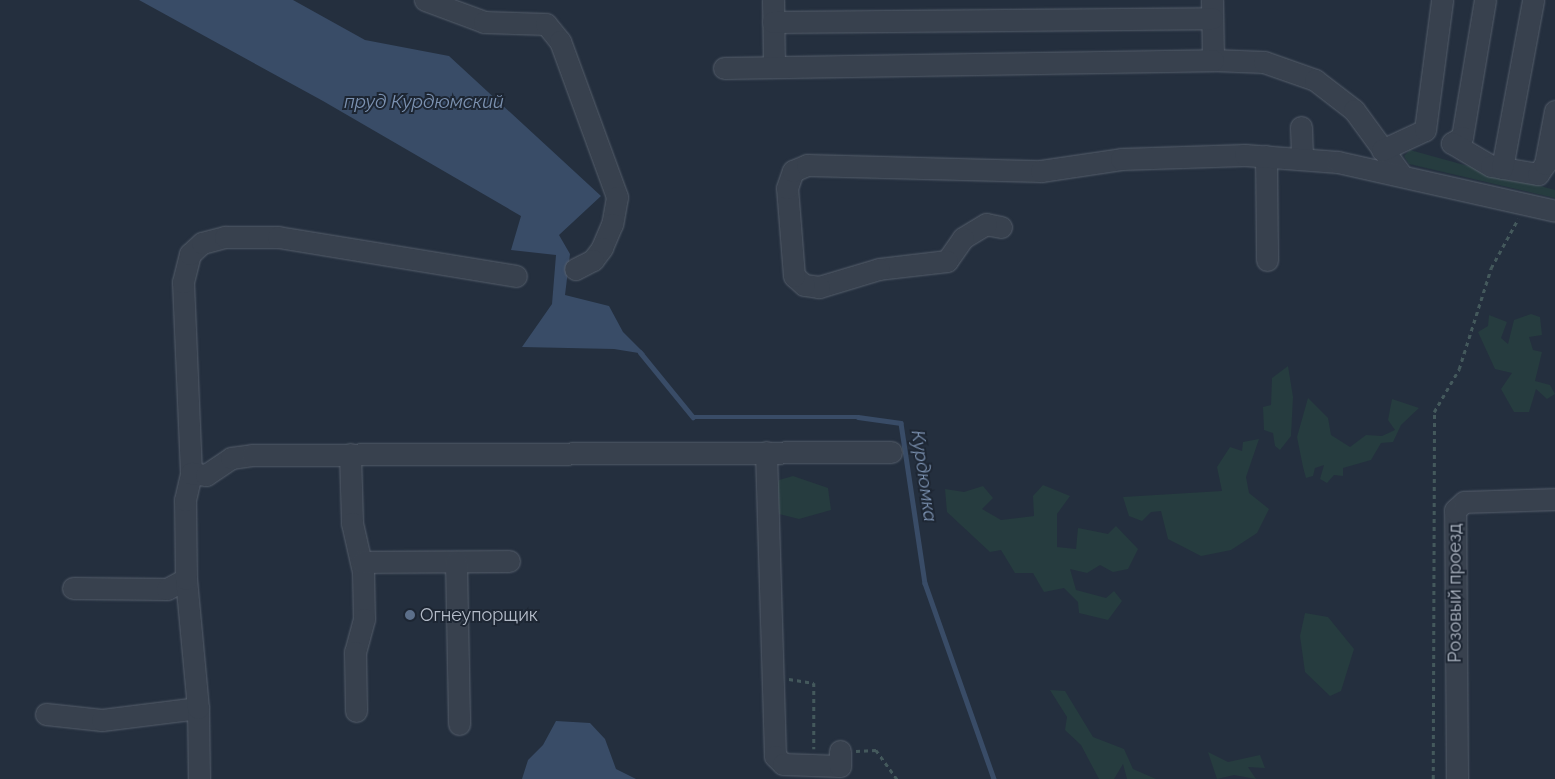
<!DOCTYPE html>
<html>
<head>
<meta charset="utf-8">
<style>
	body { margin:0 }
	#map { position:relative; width:1555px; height:779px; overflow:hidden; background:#242f3e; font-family:Raleway,sans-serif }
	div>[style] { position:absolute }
	.green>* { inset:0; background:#263c3f }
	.water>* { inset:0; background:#394c67 }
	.stream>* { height:4.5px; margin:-2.25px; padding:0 2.25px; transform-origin:2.25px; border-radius:2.25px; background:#394c67 }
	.path>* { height:2.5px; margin-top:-1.25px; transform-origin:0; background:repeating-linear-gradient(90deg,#44595c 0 4px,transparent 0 8px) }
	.roads { filter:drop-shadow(0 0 1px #565f6c) drop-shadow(0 0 1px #565f6c) }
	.minor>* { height:21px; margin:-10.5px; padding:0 10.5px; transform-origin:10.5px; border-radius:10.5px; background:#38414e }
	.dots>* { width:14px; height:14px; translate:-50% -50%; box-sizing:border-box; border:2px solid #1d2633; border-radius:50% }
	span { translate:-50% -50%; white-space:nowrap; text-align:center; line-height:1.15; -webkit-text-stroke:4px #1d2633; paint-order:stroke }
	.street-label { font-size:18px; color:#b4bcc9 }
	.poi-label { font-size:18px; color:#b4bcc9 }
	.left { translate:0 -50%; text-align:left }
	.water-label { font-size:19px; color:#7c92b1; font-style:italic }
</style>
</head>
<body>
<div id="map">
	<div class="green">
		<i style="clip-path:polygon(1410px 150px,1555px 190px,1555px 198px,1409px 164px,1404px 156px)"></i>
		<i style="clip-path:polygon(1531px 314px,1540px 317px,1542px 335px,1529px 337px,1533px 350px,1542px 352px,1535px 381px,1550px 385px,1555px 394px,1547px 399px,1536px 389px,1529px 412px,1514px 412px,1501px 389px,1512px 373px,1495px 369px,1478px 332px,1488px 326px,1489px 315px,1507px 322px,1501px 338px,1508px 344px,1514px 320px)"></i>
		<i style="clip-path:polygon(1288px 366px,1293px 397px,1291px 436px,1280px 450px,1275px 446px,1273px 433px,1264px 430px,1263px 407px,1271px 405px,1272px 378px)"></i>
		<i style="clip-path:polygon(1308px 398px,1328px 418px,1331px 435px,1350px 447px,1366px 435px,1382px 436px,1395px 430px,1388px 420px,1392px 399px,1419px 408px,1401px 425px,1393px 442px,1381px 443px,1371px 460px,1343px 468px,1343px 476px,1334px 475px,1327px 483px,1320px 479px,1324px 465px,1315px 468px,1313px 476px,1306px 478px,1303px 467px,1297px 437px)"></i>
		<i style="clip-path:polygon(1259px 439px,1246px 477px,1249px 493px,1269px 509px,1257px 533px,1231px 550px,1201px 556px,1168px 539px,1161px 511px,1151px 512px,1142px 521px,1129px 516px,1123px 497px,1222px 491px,1217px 467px,1230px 447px,1242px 451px,1243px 442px)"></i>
		<i style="clip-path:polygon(793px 476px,828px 488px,831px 510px,799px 519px,779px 514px,774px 492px,779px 480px)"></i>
		<i style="clip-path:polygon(1043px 485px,1070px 496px,1057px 514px,1057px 547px,1076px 549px,1078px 528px,1108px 534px,1116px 526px,1138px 549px,1128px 569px,1113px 572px,1100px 565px,1087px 573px,1070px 569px,1076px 590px,1106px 598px,1114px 591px,1122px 601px,1108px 620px,1079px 613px,1078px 602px,1064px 588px,1044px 592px,1033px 573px,1015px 573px,1001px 550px,990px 552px,947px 512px,945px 489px,964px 492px,983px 486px,993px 498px,982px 509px,1001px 520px,1034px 516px,1033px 496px)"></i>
		<i style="clip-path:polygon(1305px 613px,1328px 617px,1354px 649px,1341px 691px,1330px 696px,1305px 672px,1300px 636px)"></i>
		<i style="clip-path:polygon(1050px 690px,1065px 691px,1093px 737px,1124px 749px,1133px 769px,1156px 779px,1127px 779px,1123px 764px,1114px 779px,1099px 779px,1081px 745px,1065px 730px,1067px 717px)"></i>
		<i style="clip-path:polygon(1208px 752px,1228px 762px,1260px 755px,1265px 768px,1248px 767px,1256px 779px,1234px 775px,1217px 779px)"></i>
	</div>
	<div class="water">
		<i style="clip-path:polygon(139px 0,293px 0,365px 40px,449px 56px,601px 196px,559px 235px,570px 254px,565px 295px,609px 306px,623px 332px,645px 354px,614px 349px,522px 347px,552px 304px,556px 255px,511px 250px,521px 216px,323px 101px)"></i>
		<i style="clip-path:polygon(556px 721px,590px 723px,605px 739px,616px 769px,636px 779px,522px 779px,528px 760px,543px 745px)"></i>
	</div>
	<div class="stream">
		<i style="left:640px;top:352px;width:84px;rotate:50.8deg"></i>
		<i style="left:693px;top:417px;width:165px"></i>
		<i style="left:858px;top:417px;width:43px;rotate:7.9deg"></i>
		<i style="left:901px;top:423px;width:162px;rotate:81.5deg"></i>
		<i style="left:925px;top:583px;width:208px;rotate:70.6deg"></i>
	</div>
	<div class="path">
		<i style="left:789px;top:679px;width:25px;rotate:9deg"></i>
		<i style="left:814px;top:683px;width:66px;rotate:90deg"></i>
		<i style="left:856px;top:751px;width:20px;rotate:-3deg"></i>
		<i style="left:876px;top:750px;width:36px;rotate:54deg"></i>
		<i style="left:1433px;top:779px;width:367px;rotate:-89.8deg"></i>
		<i style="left:1434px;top:412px;width:50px;rotate:-59.8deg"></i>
		<i style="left:1459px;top:369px;width:106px;rotate:-72.4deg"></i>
		<i style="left:1491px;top:268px;width:56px;rotate:-61.1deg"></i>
	</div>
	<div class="roads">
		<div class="minor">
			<i style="left:425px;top:0;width:63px;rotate:20.4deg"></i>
			<i style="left:484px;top:22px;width:62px;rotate:1.8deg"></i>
			<i style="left:546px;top:24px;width:22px;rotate:51deg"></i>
			<i style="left:560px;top:41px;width:166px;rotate:69.9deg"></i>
			<i style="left:617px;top:197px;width:27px;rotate:100deg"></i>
			<i style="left:612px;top:224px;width:26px;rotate:113deg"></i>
			<i style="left:602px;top:248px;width:15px;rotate:127deg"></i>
			<i style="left:593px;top:260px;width:20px;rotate:153deg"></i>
			<i style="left:773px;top:0;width:67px;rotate:89.1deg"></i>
			<i style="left:1212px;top:0;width:60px;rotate:89deg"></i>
			<i style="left:1213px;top:60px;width:51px;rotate:2.2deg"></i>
			<i style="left:1264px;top:62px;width:54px;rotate:19.4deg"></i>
			<i style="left:1315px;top:80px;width:49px;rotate:37.6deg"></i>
			<i style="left:1354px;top:110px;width:78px;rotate:53.9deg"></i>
			<i style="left:1485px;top:0;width:139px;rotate:99.5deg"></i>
			<i style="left:1462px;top:137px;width:12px;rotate:149deg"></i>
			<i style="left:1452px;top:143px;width:45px;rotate:30.5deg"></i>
			<i style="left:1491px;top:166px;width:48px;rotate:9.7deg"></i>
			<i style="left:1538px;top:174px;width:12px;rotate:-55deg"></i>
			<i style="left:1545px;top:164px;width:54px;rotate:-79.3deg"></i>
			<i style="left:773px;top:22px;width:439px;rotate:-0.5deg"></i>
			<i style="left:724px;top:68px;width:489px;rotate:-0.9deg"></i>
			<i style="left:1301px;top:127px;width:31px;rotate:88deg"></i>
			<i style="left:1382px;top:150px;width:47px;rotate:-24.9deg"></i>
			<i style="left:1425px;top:130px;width:131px;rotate:-82.5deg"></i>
			<i style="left:1266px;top:156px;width:104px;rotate:89.4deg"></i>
			<i style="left:1502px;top:168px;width:171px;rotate:-79.5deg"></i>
			<i style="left:1001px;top:227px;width:15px;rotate:-169deg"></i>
			<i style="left:986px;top:224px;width:27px;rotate:149deg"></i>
			<i style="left:963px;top:238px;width:28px;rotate:125deg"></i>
			<i style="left:947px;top:261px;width:68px;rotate:173.3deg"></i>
			<i style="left:879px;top:269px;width:63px;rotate:163.3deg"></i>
			<i style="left:819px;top:287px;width:15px;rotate:-172deg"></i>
			<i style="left:804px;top:285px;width:13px;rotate:-138deg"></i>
			<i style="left:794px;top:276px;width:88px;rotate:-94.5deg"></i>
			<i style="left:787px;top:188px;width:18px;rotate:-71deg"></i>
			<i style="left:793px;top:171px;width:15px;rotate:-23deg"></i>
			<i style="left:807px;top:165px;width:234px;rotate:1.5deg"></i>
			<i style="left:1041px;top:171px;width:81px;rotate:-8.5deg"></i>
			<i style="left:1121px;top:159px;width:124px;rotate:-1.8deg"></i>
			<i style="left:1245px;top:155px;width:93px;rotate:4.3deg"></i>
			<i style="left:1338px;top:162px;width:222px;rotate:12.7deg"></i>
			<i style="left:766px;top:452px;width:304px;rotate:88.3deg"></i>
			<i style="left:775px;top:756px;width:11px;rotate:45deg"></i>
			<i style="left:783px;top:764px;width:57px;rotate:2deg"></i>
			<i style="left:840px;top:766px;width:15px;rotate:-90deg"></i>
			<i style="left:350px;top:454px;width:69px;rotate:88.3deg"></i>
			<i style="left:352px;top:523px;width:50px;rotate:77.3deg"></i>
			<i style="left:363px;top:572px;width:47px;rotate:88.8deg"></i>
			<i style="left:364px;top:619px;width:34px;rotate:105deg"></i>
			<i style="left:355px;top:652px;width:59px;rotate:89deg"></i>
			<i style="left:191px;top:473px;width:191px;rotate:-92.4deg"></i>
			<i style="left:183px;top:282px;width:29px;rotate:-76deg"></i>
			<i style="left:190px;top:254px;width:16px;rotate:-43deg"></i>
			<i style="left:202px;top:243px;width:24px;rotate:-15deg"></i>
			<i style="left:225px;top:237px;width:53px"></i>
			<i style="left:278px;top:237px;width:241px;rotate:9.3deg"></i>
			<i style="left:362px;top:562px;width:147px;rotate:-0.4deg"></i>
			<i style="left:456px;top:562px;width:162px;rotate:88.9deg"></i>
			<i style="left:73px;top:588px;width:94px;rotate:0.6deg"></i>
			<i style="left:167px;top:589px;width:21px;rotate:-28deg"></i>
			<i style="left:46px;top:714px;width:56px;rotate:6.1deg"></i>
			<i style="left:102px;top:720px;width:97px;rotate:-7.1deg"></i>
			<i style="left:199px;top:779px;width:71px;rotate:-90.8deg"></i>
			<i style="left:198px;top:708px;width:130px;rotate:-95.3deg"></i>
			<i style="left:186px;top:579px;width:79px;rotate:-90.7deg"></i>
			<i style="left:185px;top:500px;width:28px;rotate:-77deg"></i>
			<i style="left:191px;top:473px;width:15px;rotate:8deg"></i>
			<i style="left:206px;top:475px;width:30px;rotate:-34deg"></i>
			<i style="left:231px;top:458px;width:21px;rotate:-8deg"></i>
			<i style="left:252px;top:455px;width:639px;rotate:-0.27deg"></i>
			<i style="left:1457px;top:779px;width:269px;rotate:-90.4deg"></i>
			<i style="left:1455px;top:510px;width:12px;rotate:-42deg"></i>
			<i style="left:1464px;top:502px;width:91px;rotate:-1.9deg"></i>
		</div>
	</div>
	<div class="dots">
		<i style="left:410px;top:615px;background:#5c6f8a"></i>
	</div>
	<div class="street-label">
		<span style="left:1455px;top:593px;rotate:-90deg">Розовый проезд</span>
	</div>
	<div class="poi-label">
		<span class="left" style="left:420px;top:615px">Огнеупорщик</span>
	</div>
	<div class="water-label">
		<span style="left:424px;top:102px">пруд Курдюмский</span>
		<span style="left:924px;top:476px;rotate:82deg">Курдюмка</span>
	</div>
</div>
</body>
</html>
